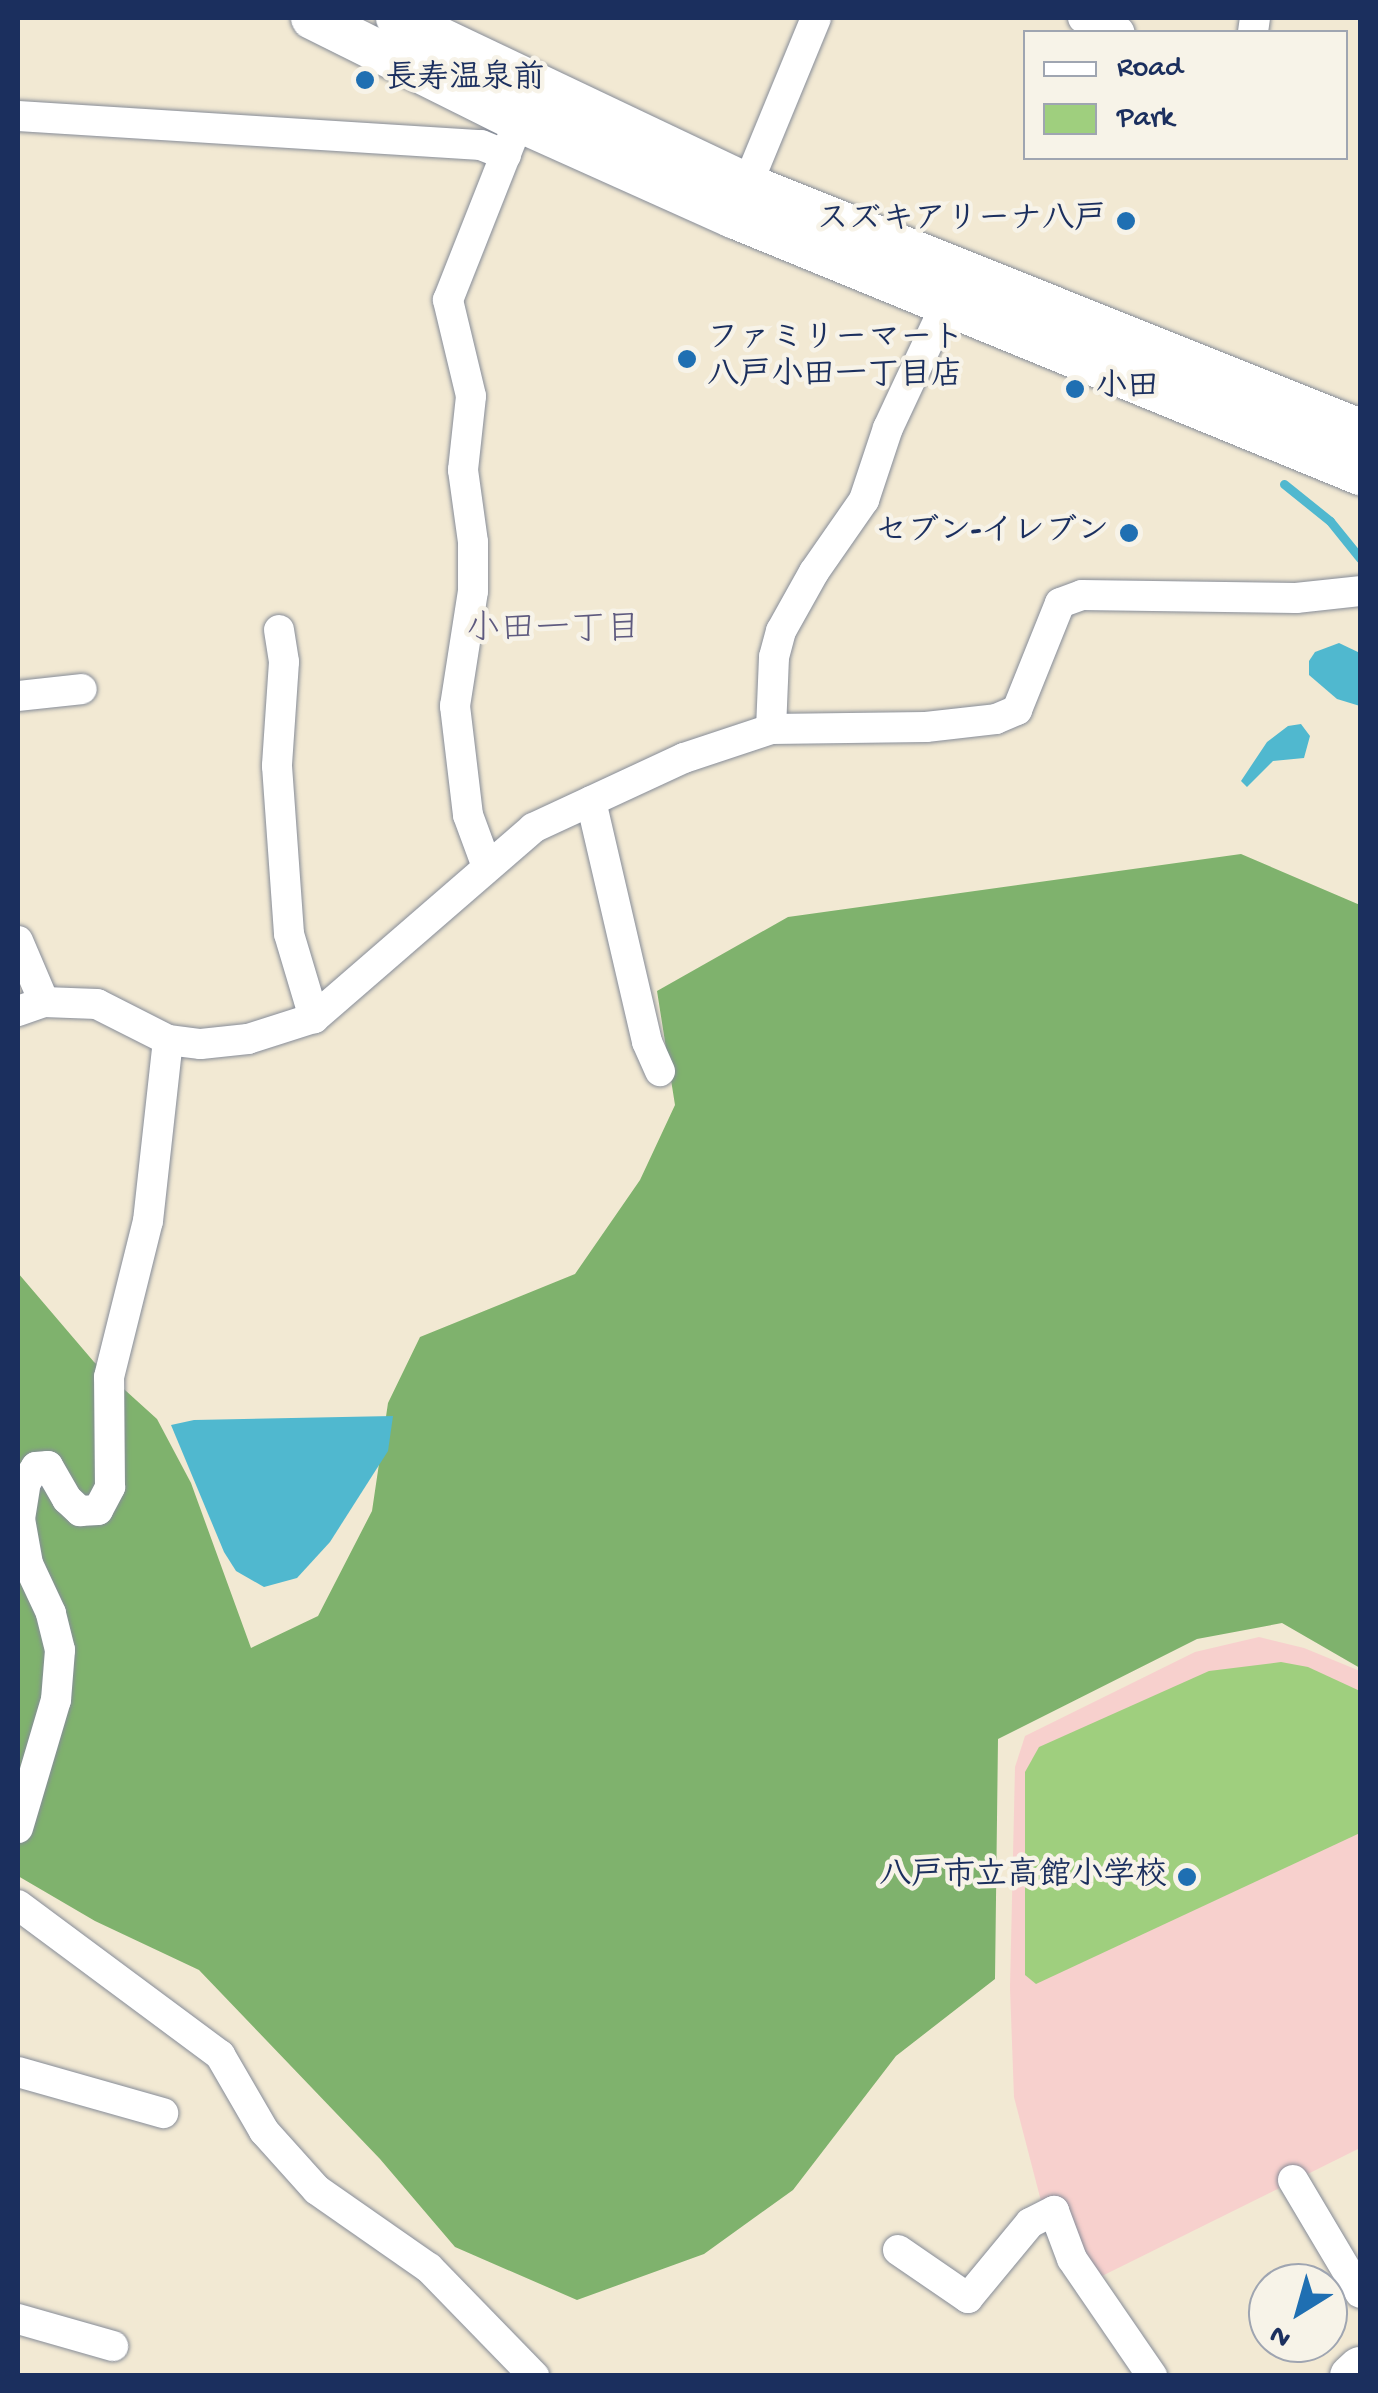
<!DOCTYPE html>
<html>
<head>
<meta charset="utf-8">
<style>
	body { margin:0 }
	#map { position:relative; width:1378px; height:2393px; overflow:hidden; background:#f2e9d3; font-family:"Gochi Hand","Klee One",sans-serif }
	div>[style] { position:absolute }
	.built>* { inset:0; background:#f7d0cd }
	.green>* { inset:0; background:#9fcf7e }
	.forest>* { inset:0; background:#7fb26d }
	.water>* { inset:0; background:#50b8cf }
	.stream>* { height:9px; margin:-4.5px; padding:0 4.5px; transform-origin:4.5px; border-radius:4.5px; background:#50b8cf }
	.roads { filter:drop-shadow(0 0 2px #868c98) drop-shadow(0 0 2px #868c98) }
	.street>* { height:30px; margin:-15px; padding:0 15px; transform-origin:15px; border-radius:15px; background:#fff }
	.secondary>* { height:42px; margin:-21px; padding:0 21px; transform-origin:21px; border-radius:21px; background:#fff }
	.dots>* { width:28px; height:28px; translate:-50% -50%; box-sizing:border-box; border:5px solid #f7f3e8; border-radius:50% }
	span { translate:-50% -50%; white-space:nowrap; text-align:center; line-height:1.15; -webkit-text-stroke:9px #f7f3e8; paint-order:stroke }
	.poi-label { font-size:32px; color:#1b2f5e; font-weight:700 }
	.left { translate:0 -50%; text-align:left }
	.right { translate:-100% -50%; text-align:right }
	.neighbourhood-label { font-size:35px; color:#5e5a7f }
	.frame { position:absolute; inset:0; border:20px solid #1b2f5e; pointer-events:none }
	.legend { position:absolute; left:1023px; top:30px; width:325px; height:130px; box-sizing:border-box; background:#f7f3e8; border:2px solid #9fa5b1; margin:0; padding:12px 18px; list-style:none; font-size:30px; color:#1b2f5e }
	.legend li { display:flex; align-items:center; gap:20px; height:50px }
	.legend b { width:50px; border:2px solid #9fa5b1 }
	.north { position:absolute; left:1248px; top:2263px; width:100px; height:100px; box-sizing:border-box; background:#f7f3e8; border:2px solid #9fa5b1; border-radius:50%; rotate:217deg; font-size:28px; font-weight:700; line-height:40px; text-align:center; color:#1b2f5e }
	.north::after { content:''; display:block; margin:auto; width:35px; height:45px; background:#1f6fb2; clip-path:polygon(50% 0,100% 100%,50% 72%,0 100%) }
</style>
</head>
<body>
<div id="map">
	<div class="built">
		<i style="clip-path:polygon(1259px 1637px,1304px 1648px,1360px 1671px,1360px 2148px,1100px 2277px,1041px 2201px,1014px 2097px,1010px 1988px,1015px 1767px,1025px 1736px,1195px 1652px)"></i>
	</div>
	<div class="green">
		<i style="clip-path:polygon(1281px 1662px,1308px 1667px,1360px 1691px,1360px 1833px,1036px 1984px,1025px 1975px,1025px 1772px,1039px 1747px,1209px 1671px)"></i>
	</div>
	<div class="forest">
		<i style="clip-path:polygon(1241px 854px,1360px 905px,1360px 1668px,1282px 1623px,1197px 1639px,998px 1739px,995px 1979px,896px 2056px,793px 2190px,704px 2254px,577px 2300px,455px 2247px,380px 2159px,199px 1970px,95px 1921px,18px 1876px,18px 1273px,94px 1362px,157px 1419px,191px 1483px,251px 1648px,318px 1616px,372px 1511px,388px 1403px,420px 1337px,575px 1274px,640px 1180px,675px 1105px,657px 991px,788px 917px)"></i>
	</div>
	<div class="water">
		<i style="clip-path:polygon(1339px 643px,1360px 653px,1360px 706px,1337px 699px,1309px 675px,1309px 661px,1315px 652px)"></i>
		<i style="clip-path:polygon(1301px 724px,1310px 736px,1304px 758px,1273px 761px,1247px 787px,1241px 781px,1267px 742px,1288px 726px)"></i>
		<i style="clip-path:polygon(393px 1416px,388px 1451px,330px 1542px,297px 1578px,264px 1587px,236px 1571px,224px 1552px,171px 1425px,194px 1420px)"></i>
	</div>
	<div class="stream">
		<i style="left:1284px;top:484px;width:59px;rotate:38.8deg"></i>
		<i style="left:1330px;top:521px;width:48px;rotate:51deg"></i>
	</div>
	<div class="roads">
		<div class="street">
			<i style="left:1083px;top:18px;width:39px;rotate:21deg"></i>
			<i style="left:1253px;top:32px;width:14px;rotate:-82deg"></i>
			<i style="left:18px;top:116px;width:464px;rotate:3.6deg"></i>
			<i style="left:481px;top:145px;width:27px;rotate:22deg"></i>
			<i style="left:741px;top:200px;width:197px;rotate:-67.6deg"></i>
			<i style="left:279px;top:630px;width:32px;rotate:81deg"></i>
			<i style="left:284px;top:662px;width:104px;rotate:93.9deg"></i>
			<i style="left:277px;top:766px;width:168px;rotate:85.9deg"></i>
			<i style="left:289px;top:934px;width:88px;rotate:73.4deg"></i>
			<i style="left:18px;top:696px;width:64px;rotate:-6.2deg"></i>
			<i style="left:771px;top:729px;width:72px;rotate:-87.6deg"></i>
			<i style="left:774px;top:657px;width:27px;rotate:-75deg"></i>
			<i style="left:781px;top:631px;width:68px;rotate:-60.8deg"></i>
			<i style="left:814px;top:572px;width:88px;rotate:-55.2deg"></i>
			<i style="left:864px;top:500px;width:76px;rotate:-71.6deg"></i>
			<i style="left:888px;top:428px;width:137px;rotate:-64.9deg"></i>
			<i style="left:591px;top:801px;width:247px;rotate:76.9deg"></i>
			<i style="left:647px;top:1042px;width:32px;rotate:66deg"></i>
			<i style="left:486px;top:864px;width:52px;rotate:-110.2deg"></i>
			<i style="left:468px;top:815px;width:110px;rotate:-96.8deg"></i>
			<i style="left:455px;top:706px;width:116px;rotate:-81.1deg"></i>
			<i style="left:473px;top:591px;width:49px;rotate:-90deg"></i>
			<i style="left:473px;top:542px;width:73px;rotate:-97.9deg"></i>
			<i style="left:463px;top:470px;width:74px;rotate:-83.8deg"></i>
			<i style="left:471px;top:396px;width:99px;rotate:-103.5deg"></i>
			<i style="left:448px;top:300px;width:193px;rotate:-68.4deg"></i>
			<i style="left:18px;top:941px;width:66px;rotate:66.9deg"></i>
			<i style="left:18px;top:1011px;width:28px;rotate:-19deg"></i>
			<i style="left:44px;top:1002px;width:53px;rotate:2.2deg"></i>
			<i style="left:97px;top:1004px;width:80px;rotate:26.9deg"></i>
			<i style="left:168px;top:1040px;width:33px;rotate:7deg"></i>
			<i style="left:201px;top:1044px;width:47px;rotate:-6.1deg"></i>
			<i style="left:248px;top:1039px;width:69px;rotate:-17.7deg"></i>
			<i style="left:314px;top:1018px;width:290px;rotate:-40.9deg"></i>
			<i style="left:533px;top:828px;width:166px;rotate:-24.9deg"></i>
			<i style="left:684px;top:758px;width:92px;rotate:-18.4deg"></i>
			<i style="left:771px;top:729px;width:155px;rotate:-0.7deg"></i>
			<i style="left:926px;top:727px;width:70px;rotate:-6.5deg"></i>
			<i style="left:996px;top:719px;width:23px;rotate:-23deg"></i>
			<i style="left:1017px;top:710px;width:115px;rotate:-68.1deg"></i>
			<i style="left:1060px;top:603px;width:23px;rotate:-20deg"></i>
			<i style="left:1082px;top:595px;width:214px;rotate:0.8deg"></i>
			<i style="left:1296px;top:598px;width:64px;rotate:-6.2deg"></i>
			<i style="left:18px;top:1828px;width:134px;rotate:-73.5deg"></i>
			<i style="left:56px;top:1700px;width:50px;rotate:-85.4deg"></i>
			<i style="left:60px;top:1650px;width:38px;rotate:-104deg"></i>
			<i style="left:51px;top:1613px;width:54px;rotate:-115.1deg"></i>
			<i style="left:28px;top:1564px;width:46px;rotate:-100.1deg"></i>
			<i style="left:20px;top:1519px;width:37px;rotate:-81deg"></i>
			<i style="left:26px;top:1482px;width:18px;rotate:-56deg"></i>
			<i style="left:36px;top:1467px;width:12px;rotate:-5deg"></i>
			<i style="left:48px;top:1466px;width:38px;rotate:60deg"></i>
			<i style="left:67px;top:1499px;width:18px;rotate:43deg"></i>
			<i style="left:80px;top:1511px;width:18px;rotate:-3deg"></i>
			<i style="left:98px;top:1510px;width:26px;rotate:-62deg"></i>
			<i style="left:110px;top:1487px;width:110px;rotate:-90.5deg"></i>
			<i style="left:109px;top:1377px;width:161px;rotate:-76deg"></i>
			<i style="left:148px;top:1221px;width:182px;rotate:-83.7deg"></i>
			<i style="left:18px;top:1905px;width:252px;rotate:36.6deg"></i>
			<i style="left:220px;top:2055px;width:88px;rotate:59.9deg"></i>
			<i style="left:264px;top:2131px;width:79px;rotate:48.1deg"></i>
			<i style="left:317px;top:2190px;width:136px;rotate:34.9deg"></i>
			<i style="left:429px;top:2268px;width:151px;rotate:45.8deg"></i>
			<i style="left:18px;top:2072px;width:151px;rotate:15.8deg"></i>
			<i style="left:1293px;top:2180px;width:131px;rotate:59.3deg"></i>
			<i style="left:898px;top:2250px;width:85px;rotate:34.4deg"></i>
			<i style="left:968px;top:2298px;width:97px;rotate:-50.4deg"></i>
			<i style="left:1030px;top:2223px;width:27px;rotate:-27deg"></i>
			<i style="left:1054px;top:2211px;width:51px;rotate:69.4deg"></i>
			<i style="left:1072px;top:2259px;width:142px;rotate:55.6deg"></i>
			<i style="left:18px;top:2319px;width:99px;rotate:15.9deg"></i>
		</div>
		<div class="secondary">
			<i style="left:312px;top:18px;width:231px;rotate:26.5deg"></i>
			<i style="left:519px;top:121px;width:235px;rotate:24.2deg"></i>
			<i style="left:733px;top:217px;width:678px;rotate:22.29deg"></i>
			<i style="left:397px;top:18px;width:389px;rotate:25.4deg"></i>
			<i style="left:748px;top:185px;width:659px;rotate:21.82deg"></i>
			<i style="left:1351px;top:2376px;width:12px;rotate:-42deg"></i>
		</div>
	</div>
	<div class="dots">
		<i style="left:365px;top:80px;background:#1f6fb2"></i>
		<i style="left:1126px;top:221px;background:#1f6fb2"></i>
		<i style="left:687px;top:359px;background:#1f6fb2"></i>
		<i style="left:1075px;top:389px;background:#1f6fb2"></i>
		<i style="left:1129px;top:533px;background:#1f6fb2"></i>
		<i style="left:1187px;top:1877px;background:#1f6fb2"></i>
	</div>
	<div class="poi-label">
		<span class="left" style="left:385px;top:80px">長寿温泉前</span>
		<span class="right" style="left:1106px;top:221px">スズキアリーナ八戸</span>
		<span class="left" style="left:707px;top:359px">ファミリーマート<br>八戸小田一丁目店</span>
		<span class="left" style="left:1095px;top:389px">小田</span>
		<span class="right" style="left:1109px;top:533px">セブン-イレブン</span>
		<span class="right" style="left:1167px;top:1877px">八戸市立高館小学校</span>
	</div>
	<div class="neighbourhood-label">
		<span style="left:553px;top:632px">小田一丁目</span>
	</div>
	<div class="frame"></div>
	<ul class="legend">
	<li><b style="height:12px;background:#fff"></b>Road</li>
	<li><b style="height:28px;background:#9fcf7e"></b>Park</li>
	</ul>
	<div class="north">N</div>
</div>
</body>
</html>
